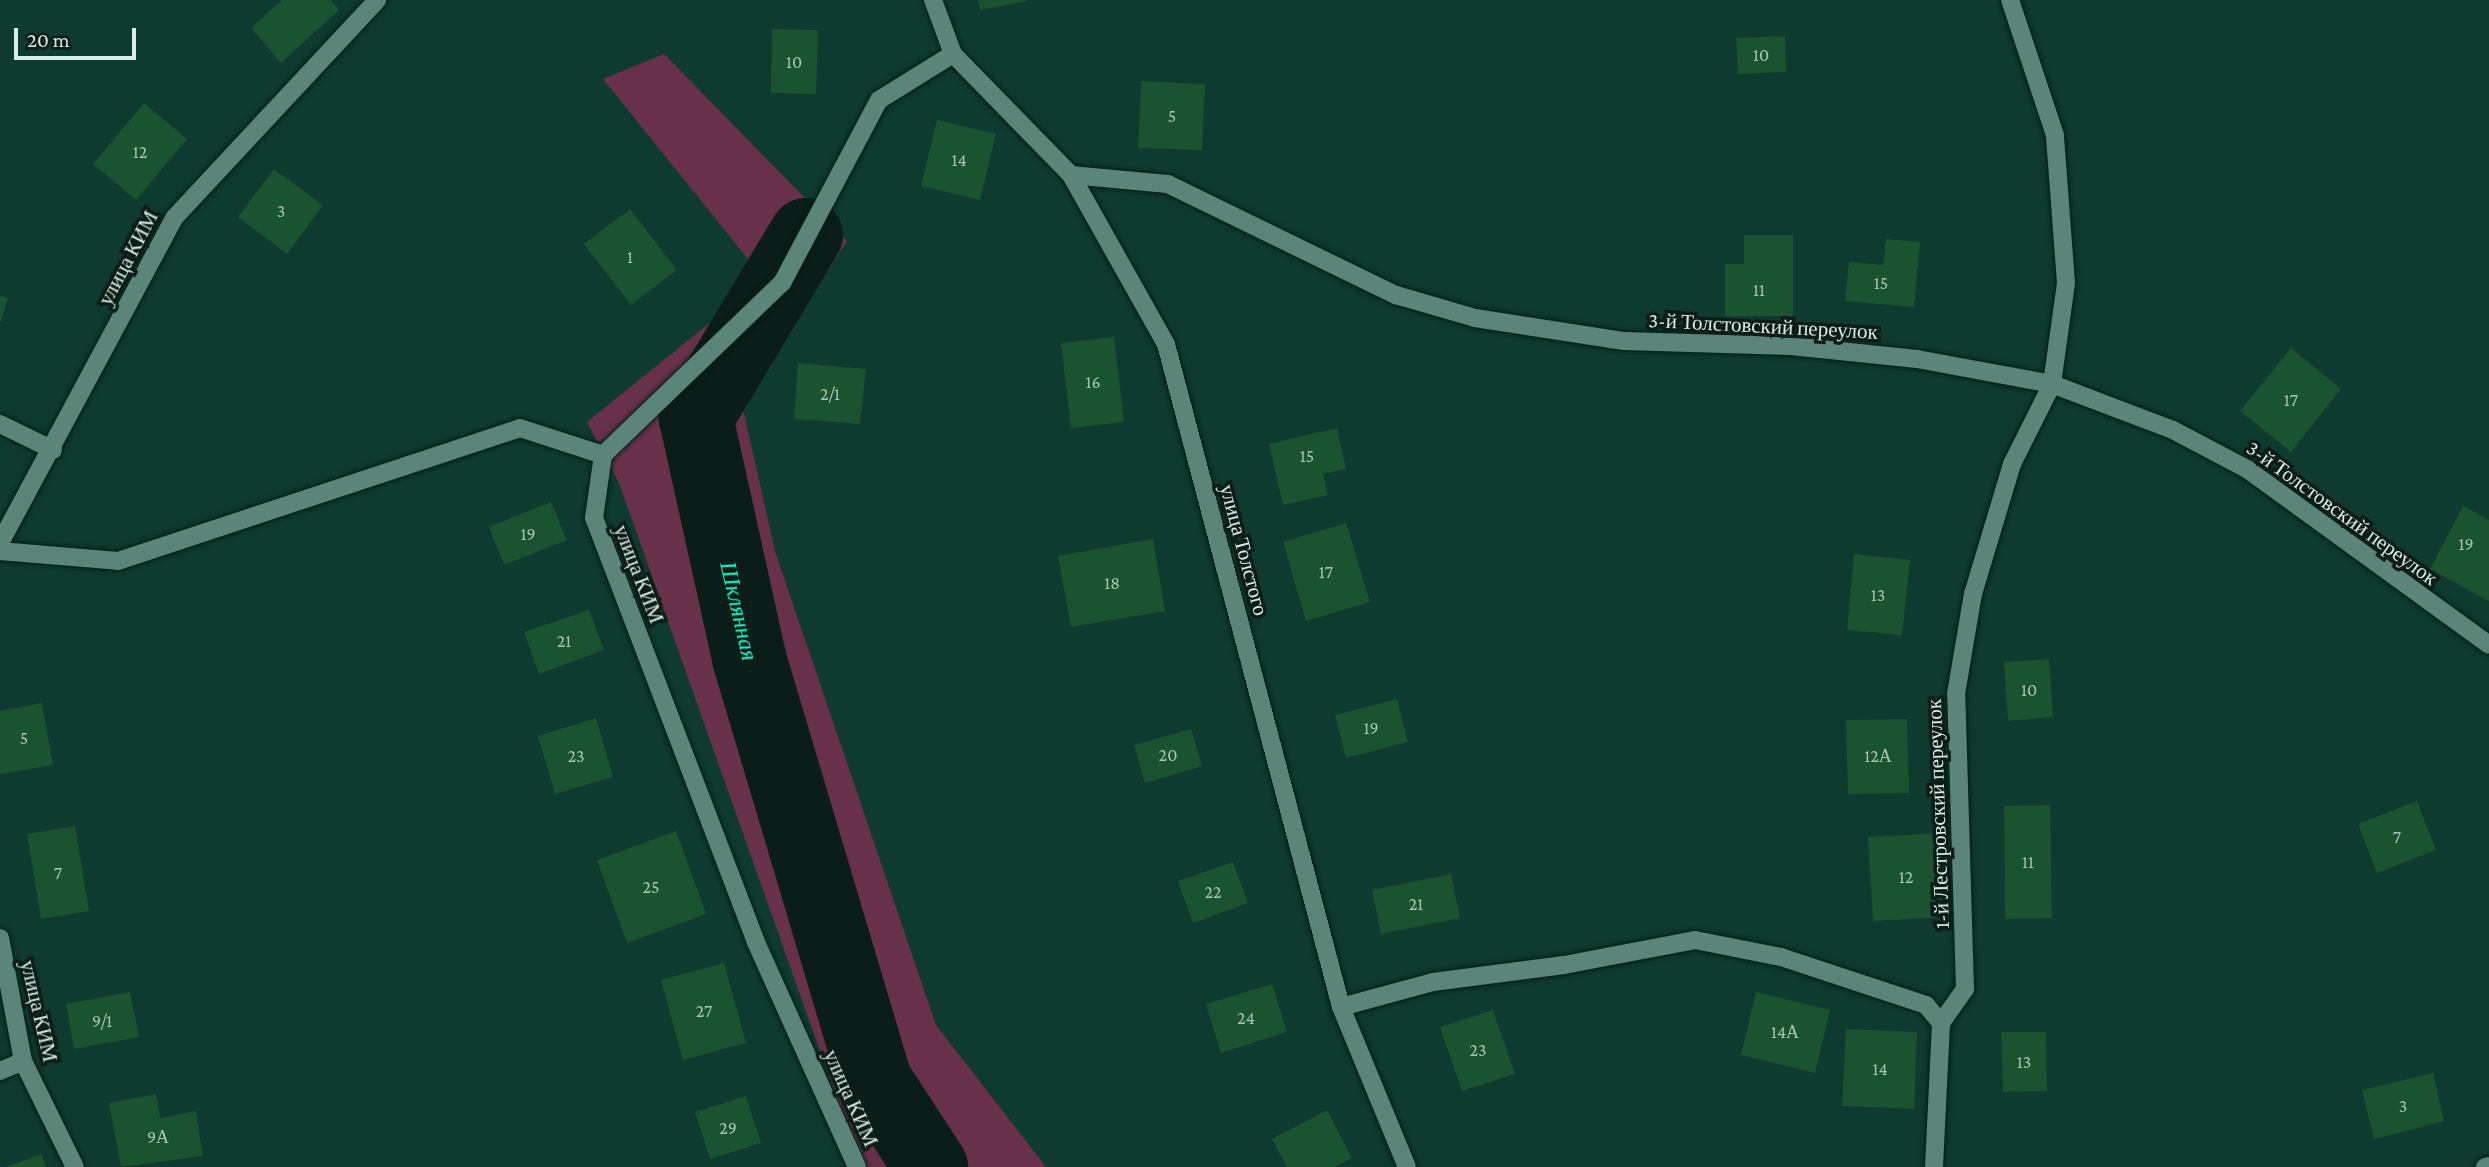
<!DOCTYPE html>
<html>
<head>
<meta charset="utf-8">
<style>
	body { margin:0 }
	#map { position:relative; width:2489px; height:1167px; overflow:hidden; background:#0f3a2f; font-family:"Crimson Pro",serif }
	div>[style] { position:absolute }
	.green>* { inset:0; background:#67314a }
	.river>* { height:74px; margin:-37px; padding:0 37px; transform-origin:37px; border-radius:37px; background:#0a1d18 }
	.building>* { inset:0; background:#1b522f }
	.roads { filter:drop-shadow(0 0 2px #001f17) drop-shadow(0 0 2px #001f17) }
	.lane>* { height:18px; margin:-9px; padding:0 9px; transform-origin:9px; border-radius:9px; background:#5b8578 }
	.street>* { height:18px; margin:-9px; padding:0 9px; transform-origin:9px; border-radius:9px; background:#5b8578 }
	span { translate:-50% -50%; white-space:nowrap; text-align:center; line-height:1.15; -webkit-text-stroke:7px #0c1d18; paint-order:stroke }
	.number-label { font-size:18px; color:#a8c6b8 }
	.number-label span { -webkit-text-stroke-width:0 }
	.street-label { font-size:21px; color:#d7ede5 }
	.water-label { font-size:23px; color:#19fdcd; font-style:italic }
	.scale { position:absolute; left:14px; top:28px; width:122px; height:32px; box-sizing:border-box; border:4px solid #d7ede5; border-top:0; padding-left:9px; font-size:21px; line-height:24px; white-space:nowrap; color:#d7ede5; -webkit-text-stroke:5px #0c1d18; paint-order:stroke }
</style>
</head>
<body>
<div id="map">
	<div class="green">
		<i style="clip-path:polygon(664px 54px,847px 241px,742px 405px,775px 551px,936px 1025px,1046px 1167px,861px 1167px,619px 483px,587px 422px,764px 279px,603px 79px)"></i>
	</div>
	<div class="river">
		<i style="left:806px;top:235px;width:214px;rotate:121deg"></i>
		<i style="left:696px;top:418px;width:246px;rotate:77.5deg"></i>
		<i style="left:749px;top:658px;width:441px;rotate:73.4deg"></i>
		<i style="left:875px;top:1081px;width:103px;rotate:56.9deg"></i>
	</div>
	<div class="building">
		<i style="clip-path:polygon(282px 0,331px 0,339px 10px,281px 63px,251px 28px)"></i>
		<i style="clip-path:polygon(978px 0,1027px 0,1027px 1px,980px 10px)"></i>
		<i style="clip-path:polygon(772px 29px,818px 30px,816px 94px,771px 93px)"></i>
		<i style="clip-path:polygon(1785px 36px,1786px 72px,1738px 74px,1736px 38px)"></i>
		<i style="clip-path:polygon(1141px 81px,1205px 84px,1202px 150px,1138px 148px)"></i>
		<i style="clip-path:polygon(144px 103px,187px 139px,136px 200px,93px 164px)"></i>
		<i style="clip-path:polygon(937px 120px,996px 134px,980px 200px,921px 186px)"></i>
		<i style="clip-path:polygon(274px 169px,323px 205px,287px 254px,238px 217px)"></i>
		<i style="clip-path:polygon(630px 209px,677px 270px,631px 305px,584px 244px)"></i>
		<i style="clip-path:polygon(1744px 235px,1793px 235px,1793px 316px,1725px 316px,1725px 264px,1744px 264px)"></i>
		<i style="clip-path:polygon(1886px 239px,1920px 242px,1914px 307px,1845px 301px,1849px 262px,1883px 265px)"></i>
		<i style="clip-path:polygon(0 296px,8px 298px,1px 321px,0 321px)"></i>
		<i style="clip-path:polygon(1114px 337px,1124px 422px,1071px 428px,1061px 343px)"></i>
		<i style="clip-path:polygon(2291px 348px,2341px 389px,2291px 452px,2240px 411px)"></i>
		<i style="clip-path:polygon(798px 363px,866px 369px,860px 424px,794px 419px)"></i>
		<i style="clip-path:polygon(1337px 428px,1346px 469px,1323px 474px,1328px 495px,1283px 505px,1269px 444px)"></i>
		<i style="clip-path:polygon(551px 502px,567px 540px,504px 565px,489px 527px)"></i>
		<i style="clip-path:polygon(2463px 506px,2489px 520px,2489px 601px,2430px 569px)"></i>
		<i style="clip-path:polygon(1346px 523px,1370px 602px,1306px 621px,1283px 542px)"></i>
		<i style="clip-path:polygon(1153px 539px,1165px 611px,1071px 627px,1058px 556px)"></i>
		<i style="clip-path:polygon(1854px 554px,1910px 560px,1902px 635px,1847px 630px)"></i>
		<i style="clip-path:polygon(589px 610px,604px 650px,539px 674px,524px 632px)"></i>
		<i style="clip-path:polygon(2049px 659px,2053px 717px,2008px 721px,2004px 662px)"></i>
		<i style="clip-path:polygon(1397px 699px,1408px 742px,1346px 758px,1335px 715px)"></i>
		<i style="clip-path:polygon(42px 703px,53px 765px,0 774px,0 711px)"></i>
		<i style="clip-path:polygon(596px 718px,613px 777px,555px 794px,538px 736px)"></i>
		<i style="clip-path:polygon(1907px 719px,1909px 793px,1848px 794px,1846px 720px)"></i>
		<i style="clip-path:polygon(1191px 729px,1202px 766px,1145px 783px,1134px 745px)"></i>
		<i style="clip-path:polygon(2417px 801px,2436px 850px,2377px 873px,2358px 824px)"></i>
		<i style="clip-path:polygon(2050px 805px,2052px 918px,2005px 919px,2004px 806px)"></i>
		<i style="clip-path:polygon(75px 826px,89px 911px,41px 919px,27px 834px)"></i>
		<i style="clip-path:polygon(676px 831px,706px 914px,627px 943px,597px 860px)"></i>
		<i style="clip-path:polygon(1940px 833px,1945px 917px,1873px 921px,1868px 837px)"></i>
		<i style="clip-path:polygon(1233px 862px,1248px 903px,1193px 923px,1178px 881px)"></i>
		<i style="clip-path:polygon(1451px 874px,1460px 918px,1381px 934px,1372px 890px)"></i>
		<i style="clip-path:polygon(724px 963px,746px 1043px,683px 1060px,661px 980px)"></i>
		<i style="clip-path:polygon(1272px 984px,1287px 1032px,1221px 1053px,1206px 1004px)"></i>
		<i style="clip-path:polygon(130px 992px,139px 1037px,74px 1049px,66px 1004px)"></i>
		<i style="clip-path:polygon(1756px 992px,1830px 1010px,1815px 1073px,1741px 1055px)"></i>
		<i style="clip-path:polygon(1493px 1010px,1515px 1074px,1462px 1091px,1440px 1027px)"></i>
		<i style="clip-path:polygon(1846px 1029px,1917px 1032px,1914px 1109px,1842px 1106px)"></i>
		<i style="clip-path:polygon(2001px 1032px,2046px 1032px,2047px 1091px,2003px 1092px)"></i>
		<i style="clip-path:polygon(2433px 1073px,2444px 1121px,2374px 1139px,2362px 1090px)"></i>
		<i style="clip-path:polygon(156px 1094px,160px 1118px,196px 1111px,203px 1156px,121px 1167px,109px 1103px)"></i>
		<i style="clip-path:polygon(746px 1096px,761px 1143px,710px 1159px,695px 1112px)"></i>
		<i style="clip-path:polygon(1327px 1110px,1352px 1158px,1335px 1167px,1287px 1167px,1272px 1139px)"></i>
		<i style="clip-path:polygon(41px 1154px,46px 1167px,6px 1167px)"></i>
	</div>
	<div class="roads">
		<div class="lane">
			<i style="left:1341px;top:1007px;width:95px;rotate:-15.2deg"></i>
			<i style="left:1433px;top:982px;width:132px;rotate:-7.4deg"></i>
			<i style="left:1564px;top:965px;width:133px;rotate:-10.8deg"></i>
			<i style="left:1695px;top:940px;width:88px;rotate:11.2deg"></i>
			<i style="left:1781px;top:957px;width:153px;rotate:18.3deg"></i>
			<i style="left:1926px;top:1005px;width:23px;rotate:50deg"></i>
		</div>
		<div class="street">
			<i style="left:933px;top:0;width:58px;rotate:69.7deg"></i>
			<i style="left:953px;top:54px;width:169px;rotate:45.7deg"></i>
			<i style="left:1071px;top:175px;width:194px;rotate:60.7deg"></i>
			<i style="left:1166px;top:344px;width:686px;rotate:75.21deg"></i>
			<i style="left:1341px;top:1007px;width:173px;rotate:67.6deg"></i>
			<i style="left:1071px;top:175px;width:97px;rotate:5.3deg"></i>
			<i style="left:1168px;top:184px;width:254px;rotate:26deg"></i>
			<i style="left:1396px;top:295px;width:82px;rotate:16.2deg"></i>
			<i style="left:1475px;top:318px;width:151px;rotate:8.8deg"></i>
			<i style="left:1624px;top:341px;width:167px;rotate:1.7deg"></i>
			<i style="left:1791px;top:346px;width:127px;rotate:5.9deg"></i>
			<i style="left:1917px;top:359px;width:137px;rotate:10.5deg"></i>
			<i style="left:2052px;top:384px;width:129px;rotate:20.8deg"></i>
			<i style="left:2173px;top:430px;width:84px;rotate:27.8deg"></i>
			<i style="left:2247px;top:469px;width:299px;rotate:36deg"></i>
			<i style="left:0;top:424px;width:59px;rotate:26.1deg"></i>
			<i style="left:0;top:543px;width:369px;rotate:-61.8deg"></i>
			<i style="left:174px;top:218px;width:298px;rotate:-47deg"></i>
			<i style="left:0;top:551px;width:118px;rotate:4.8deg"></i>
			<i style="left:118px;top:561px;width:423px;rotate:-18.3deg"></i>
			<i style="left:520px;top:428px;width:87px;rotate:18deg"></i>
			<i style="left:0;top:938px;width:125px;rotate:79.4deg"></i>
			<i style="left:23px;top:1061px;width:118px;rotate:63.9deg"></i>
			<i style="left:0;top:1071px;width:25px;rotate:-23deg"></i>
			<i style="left:857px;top:1167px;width:247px;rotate:-114.2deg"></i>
			<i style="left:756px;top:942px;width:454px;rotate:-110.9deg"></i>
			<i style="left:594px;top:518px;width:64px;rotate:-81.9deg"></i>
			<i style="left:603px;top:455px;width:248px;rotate:-43.9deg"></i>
			<i style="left:782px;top:283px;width:207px;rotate:-62.1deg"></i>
			<i style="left:879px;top:100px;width:87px;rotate:-31.9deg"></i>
			<i style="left:1934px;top:1167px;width:144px;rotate:-87.2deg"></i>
			<i style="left:1941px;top:1023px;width:42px;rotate:-54.8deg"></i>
			<i style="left:1965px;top:989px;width:295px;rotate:-91.7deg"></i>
			<i style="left:1956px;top:694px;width:101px;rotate:-80.4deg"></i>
			<i style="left:1973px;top:594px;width:136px;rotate:-73.3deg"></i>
			<i style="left:2012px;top:464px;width:89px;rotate:-63.4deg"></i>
			<i style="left:2052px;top:384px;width:102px;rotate:-82.1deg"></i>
			<i style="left:2066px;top:283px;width:148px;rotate:-94.3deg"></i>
			<i style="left:2055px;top:135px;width:142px;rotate:-108.4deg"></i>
			<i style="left:2485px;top:1167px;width:4px;rotate:-14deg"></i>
		</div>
	</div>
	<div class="number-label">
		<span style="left:1761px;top:55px">10</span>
		<span style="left:794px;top:62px">10</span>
		<span style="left:1172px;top:116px">5</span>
		<span style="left:140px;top:152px">12</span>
		<span style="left:959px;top:160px">14</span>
		<span style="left:281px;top:211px">3</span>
		<span style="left:630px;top:257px">1</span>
		<span style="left:1881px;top:283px">15</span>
		<span style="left:1759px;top:290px">11</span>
		<span style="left:1093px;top:382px">16</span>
		<span style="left:830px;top:394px">2/1</span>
		<span style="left:2291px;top:400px">17</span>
		<span style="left:1307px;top:456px">15</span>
		<span style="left:528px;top:534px">19</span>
		<span style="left:2466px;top:544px">19</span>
		<span style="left:1326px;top:572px">17</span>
		<span style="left:1112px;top:583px">18</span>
		<span style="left:1878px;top:595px">13</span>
		<span style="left:564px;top:641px">21</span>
		<span style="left:2029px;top:690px">10</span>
		<span style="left:1371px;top:728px">19</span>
		<span style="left:24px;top:738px">5</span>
		<span style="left:1168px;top:755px">20</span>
		<span style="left:576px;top:756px">23</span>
		<span style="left:1878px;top:756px">12А</span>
		<span style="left:2397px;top:837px">7</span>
		<span style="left:2028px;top:862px">11</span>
		<span style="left:58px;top:873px">7</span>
		<span style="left:1906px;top:877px">12</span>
		<span style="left:651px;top:887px">25</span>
		<span style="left:1213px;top:892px">22</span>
		<span style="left:1416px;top:904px">21</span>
		<span style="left:704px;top:1011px">27</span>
		<span style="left:1246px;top:1018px">24</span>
		<span style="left:102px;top:1021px">9/1</span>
		<span style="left:1785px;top:1032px">14А</span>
		<span style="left:1478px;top:1050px">23</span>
		<span style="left:2024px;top:1062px">13</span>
		<span style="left:1880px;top:1069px">14</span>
		<span style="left:2403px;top:1106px">3</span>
		<span style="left:728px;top:1128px">29</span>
		<span style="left:158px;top:1137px">9А</span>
	</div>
	<div class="street-label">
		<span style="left:128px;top:258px;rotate:-62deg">улица КИМ</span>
		<span style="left:1763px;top:326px;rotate:3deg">3-й Толстовский переулок</span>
		<span style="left:2342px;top:513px;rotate:36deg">3-й Толстовский переулок</span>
		<span style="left:1244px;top:550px;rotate:75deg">улица Толстого</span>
		<span style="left:639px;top:574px;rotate:69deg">улица КИМ</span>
		<span style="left:1938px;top:814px;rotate:-92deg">1-й Лестровский переулок</span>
		<span style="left:39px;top:1011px;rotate:77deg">улица КИМ</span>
		<span style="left:851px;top:1098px;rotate:66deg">улица КИМ</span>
	</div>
	<div class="water-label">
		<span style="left:739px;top:611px;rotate:77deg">Шклянная</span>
	</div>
	<div class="scale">20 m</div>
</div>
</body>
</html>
